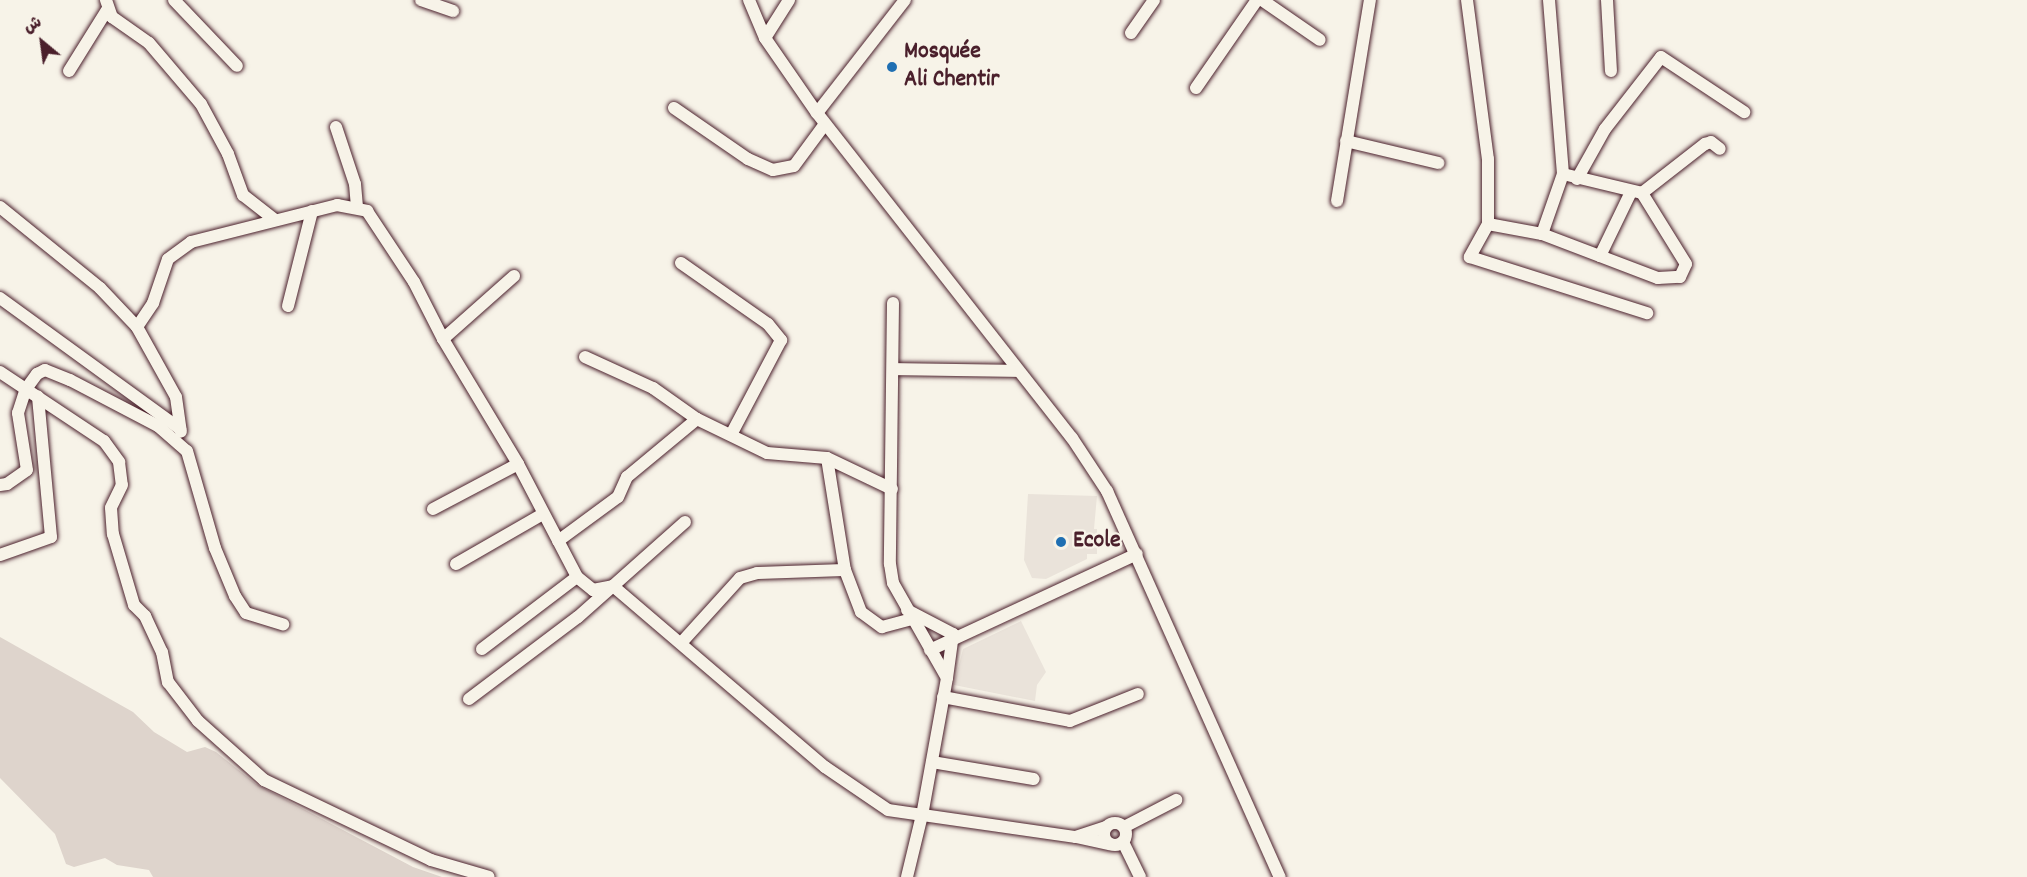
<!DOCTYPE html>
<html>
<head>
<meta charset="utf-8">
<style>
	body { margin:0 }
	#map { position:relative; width:2027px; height:877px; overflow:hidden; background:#f7f3e8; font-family:Dekko,"Playpen Sans Arabic",sans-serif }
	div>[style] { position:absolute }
	.built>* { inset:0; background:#eae3da }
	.green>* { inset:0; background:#ded4cc }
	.roads { filter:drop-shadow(0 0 2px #4a1f2b) drop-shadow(0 0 2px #4a1f2b) }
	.street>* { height:12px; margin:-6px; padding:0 6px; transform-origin:6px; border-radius:6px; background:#f7f3e8 }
	.street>.ring { margin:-6px; padding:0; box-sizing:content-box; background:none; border:12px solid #f7f3e8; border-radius:50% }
	.dots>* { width:16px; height:16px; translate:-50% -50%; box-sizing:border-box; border:3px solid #f7f3e8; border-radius:50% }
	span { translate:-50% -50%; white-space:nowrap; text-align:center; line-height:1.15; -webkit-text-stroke:4.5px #f7f3e8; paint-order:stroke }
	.poi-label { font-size:24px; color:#4a1f2b; font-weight:700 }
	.left { translate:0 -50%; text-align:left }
	.north { position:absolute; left:12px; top:12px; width:60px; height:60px; -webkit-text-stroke:4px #f7f3e8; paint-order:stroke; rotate:331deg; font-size:16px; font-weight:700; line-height:24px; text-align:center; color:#4a1f2b }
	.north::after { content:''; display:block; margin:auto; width:21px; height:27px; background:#4a1f2b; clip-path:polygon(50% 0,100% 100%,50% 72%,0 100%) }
</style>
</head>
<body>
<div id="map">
	<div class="built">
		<i style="clip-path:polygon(1028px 494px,1097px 496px,1094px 529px,1097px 529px,1097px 554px,1087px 554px,1087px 559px,1046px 579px,1032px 578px,1024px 560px)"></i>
		<i style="clip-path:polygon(1021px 621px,1046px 672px,1037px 685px,1035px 701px,954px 685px,963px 649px)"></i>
	</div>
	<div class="green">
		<i style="clip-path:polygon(0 637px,133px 712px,154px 732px,187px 752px,205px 747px,216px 752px,256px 784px,413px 867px,442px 877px,153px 877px,149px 870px,117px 865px,105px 858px,74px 867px,66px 864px,55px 834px,0 778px)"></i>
	</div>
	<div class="roads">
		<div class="street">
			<i style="left:106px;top:0;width:18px;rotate:71deg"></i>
			<i style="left:112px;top:17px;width:45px;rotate:35.1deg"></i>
			<i style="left:149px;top:43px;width:80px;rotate:49.6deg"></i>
			<i style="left:201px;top:104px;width:57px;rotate:61.6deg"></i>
			<i style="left:228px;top:154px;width:44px;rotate:69.9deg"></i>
			<i style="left:243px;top:195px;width:39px;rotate:38deg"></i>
			<i style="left:174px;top:0;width:91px;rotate:46.3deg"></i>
			<i style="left:421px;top:0;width:34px;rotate:19deg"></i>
			<i style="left:749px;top:0;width:41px;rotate:67.2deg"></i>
			<i style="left:765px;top:38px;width:91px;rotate:55.3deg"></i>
			<i style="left:817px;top:113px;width:413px;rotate:51.9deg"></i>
			<i style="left:1072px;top:438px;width:64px;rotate:56.6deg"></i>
			<i style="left:1107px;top:491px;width:423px;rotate:65.9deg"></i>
			<i style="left:1262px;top:0;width:70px;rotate:34.6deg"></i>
			<i style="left:1467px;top:0;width:160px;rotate:82.5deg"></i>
			<i style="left:1488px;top:159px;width:65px;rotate:90deg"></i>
			<i style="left:1488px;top:224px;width:55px;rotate:10.5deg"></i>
			<i style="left:1542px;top:234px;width:64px;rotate:-70.7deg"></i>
			<i style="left:1549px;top:0;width:175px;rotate:85.4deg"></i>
			<i style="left:1563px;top:174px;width:81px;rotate:13.5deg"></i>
			<i style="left:1642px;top:193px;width:80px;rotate:-37.9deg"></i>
			<i style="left:1705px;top:144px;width:6px;rotate:-18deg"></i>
			<i style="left:1711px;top:142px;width:11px;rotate:38deg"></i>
			<i style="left:1607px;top:0;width:71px;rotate:86.8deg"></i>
			<i style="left:1131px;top:33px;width:40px;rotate:-55.1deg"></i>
			<i style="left:765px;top:38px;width:45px;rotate:-57.7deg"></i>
			<i style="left:69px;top:71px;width:72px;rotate:-58.1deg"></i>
			<i style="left:1196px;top:88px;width:107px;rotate:-55.3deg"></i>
			<i style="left:674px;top:108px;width:90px;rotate:34.6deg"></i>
			<i style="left:748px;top:159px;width:27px;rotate:24deg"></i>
			<i style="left:773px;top:170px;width:21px;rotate:-11deg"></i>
			<i style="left:794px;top:166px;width:52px;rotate:-53.6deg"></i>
			<i style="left:817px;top:113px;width:143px;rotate:-52.1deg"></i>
			<i style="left:336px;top:127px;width:60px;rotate:71.6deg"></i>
			<i style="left:355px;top:184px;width:23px;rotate:85deg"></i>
			<i style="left:1346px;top:141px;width:95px;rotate:13.4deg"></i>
			<i style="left:1577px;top:179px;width:57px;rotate:-60.8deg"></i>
			<i style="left:1605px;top:129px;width:91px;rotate:-52.1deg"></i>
			<i style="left:1661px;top:57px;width:100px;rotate:33.5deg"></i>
			<i style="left:1337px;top:201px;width:204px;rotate:-80.7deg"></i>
			<i style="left:0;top:207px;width:129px;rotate:39deg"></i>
			<i style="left:100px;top:288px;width:54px;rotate:46.5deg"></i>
			<i style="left:137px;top:327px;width:29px;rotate:-56deg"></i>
			<i style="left:153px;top:303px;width:46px;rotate:-71.2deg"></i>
			<i style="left:168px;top:259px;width:29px;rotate:-36deg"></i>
			<i style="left:191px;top:242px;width:151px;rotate:-14.2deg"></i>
			<i style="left:337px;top:205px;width:31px;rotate:11deg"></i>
			<i style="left:367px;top:211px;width:85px;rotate:56.5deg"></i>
			<i style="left:414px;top:282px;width:64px;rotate:63deg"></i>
			<i style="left:443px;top:339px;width:146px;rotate:59deg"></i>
			<i style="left:518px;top:464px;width:127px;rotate:62.4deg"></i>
			<i style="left:577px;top:577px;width:21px;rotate:39deg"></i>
			<i style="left:593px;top:590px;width:20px;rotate:-11deg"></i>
			<i style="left:613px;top:586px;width:279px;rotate:40.5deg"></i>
			<i style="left:825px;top:767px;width:76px;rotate:34.3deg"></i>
			<i style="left:888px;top:810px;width:190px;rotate:8.2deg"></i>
			<i style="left:1488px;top:224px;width:38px;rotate:119deg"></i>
			<i style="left:1470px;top:257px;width:186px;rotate:17.6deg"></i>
			<i style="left:1542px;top:234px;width:124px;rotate:20.8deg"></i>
			<i style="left:1658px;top:278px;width:22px;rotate:-3deg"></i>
			<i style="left:1680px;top:277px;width:14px;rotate:-65deg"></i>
			<i style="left:1686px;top:264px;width:84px;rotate:-121.8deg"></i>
			<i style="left:1600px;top:256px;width:71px;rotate:-64.2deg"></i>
			<i style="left:681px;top:263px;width:106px;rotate:35deg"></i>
			<i style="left:768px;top:324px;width:21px;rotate:51deg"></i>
			<i style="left:781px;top:340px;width:107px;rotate:117.8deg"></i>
			<i style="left:0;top:298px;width:223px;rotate:36deg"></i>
			<i style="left:893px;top:303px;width:261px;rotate:90.7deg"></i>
			<i style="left:890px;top:564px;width:19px;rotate:81deg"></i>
			<i style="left:893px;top:583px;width:109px;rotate:60.4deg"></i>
			<i style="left:947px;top:678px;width:139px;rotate:100.3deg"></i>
			<i style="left:922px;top:815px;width:64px;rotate:103.6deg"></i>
			<i style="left:288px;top:306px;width:98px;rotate:-75.8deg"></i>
			<i style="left:137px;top:327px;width:80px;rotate:60.9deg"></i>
			<i style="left:176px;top:397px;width:35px;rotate:82deg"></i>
			<i style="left:443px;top:339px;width:95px;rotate:-41.6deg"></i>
			<i style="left:585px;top:357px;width:75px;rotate:24.5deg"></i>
			<i style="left:653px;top:388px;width:54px;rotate:35.2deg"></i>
			<i style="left:697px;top:419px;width:78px;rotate:25.9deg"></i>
			<i style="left:767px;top:453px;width:60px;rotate:4.8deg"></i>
			<i style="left:827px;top:458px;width:72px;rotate:25.5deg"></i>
			<i style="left:894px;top:369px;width:124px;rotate:0.9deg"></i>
			<i style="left:0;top:372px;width:125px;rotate:33.6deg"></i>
			<i style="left:104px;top:441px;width:26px;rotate:54deg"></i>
			<i style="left:119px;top:462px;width:23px;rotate:83deg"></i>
			<i style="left:122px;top:485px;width:25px;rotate:116deg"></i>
			<i style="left:111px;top:508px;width:26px;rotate:86deg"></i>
			<i style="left:113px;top:534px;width:74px;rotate:73.5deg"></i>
			<i style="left:134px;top:605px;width:16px;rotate:45deg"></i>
			<i style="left:145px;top:616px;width:40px;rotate:65deg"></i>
			<i style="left:162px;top:652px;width:31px;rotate:79deg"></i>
			<i style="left:168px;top:682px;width:49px;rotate:52.4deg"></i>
			<i style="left:198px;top:721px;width:89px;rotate:41.8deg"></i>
			<i style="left:264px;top:780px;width:185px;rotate:25.6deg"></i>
			<i style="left:431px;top:860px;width:60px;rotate:16.3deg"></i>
			<i style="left:827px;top:458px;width:113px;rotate:80.9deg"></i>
			<i style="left:845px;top:570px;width:45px;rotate:69.1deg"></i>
			<i style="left:861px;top:612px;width:26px;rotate:36deg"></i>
			<i style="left:882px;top:627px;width:31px;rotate:-15deg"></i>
			<i style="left:0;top:485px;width:7px;rotate:-8deg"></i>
			<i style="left:7px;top:484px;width:24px;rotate:-35deg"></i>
			<i style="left:27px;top:470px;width:58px;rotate:-99deg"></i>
			<i style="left:18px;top:413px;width:25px;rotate:-72deg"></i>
			<i style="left:26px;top:389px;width:19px;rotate:-54deg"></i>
			<i style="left:37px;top:374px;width:9px;rotate:-27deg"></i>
			<i style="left:45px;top:370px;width:27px;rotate:22deg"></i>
			<i style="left:70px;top:380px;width:99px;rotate:27.6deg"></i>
			<i style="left:158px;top:426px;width:38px;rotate:41deg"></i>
			<i style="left:187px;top:451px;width:101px;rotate:73.9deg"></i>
			<i style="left:215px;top:548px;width:52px;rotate:67.4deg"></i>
			<i style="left:235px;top:596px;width:20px;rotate:57deg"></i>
			<i style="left:246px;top:613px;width:39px;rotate:17deg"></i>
			<i style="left:433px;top:509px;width:96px;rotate:-27.9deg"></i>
			<i style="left:558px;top:541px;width:74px;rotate:-36.3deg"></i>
			<i style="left:618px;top:497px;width:22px;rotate:-66deg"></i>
			<i style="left:627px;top:477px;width:91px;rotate:-39.6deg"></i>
			<i style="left:0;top:555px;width:54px;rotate:-19.4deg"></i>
			<i style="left:51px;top:537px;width:141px;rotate:-95.3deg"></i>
			<i style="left:456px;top:564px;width:100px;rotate:-29.9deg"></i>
			<i style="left:907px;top:610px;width:52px;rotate:27.6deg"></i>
			<i style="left:953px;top:634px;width:44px;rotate:97.8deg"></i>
			<i style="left:682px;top:642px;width:86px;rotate:-47.8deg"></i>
			<i style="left:740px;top:578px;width:18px;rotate:-16deg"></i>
			<i style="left:757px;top:573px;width:88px;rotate:-2deg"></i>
			<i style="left:482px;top:649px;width:119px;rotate:-37.2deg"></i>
			<i style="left:930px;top:650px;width:228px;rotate:-24.9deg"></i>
			<i style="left:943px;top:697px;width:129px;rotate:10.7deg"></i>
			<i style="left:1070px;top:721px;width:73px;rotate:-21.7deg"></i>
			<i style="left:469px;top:699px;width:136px;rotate:-37deg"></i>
			<i style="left:578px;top:617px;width:143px;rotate:-41.6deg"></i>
			<i style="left:932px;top:762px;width:103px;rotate:9.5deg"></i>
			<i class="ring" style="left:1104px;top:823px;width:10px;height:10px"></i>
			<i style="left:1106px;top:827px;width:32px;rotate:162deg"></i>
			<i style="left:1076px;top:837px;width:35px;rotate:12deg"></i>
			<i style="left:1124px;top:827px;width:59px;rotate:-27.4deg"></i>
			<i style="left:1123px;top:842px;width:39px;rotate:64deg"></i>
		</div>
	</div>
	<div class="dots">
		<i style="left:892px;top:67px;background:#1f6fb2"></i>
		<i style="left:1061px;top:542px;background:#1f6fb2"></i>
	</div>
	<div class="poi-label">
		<span class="left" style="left:904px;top:67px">Mosquée<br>Ali Chentir</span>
		<span class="left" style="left:1073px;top:542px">Ecole</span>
	</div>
	<div class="north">ش</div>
</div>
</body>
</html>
